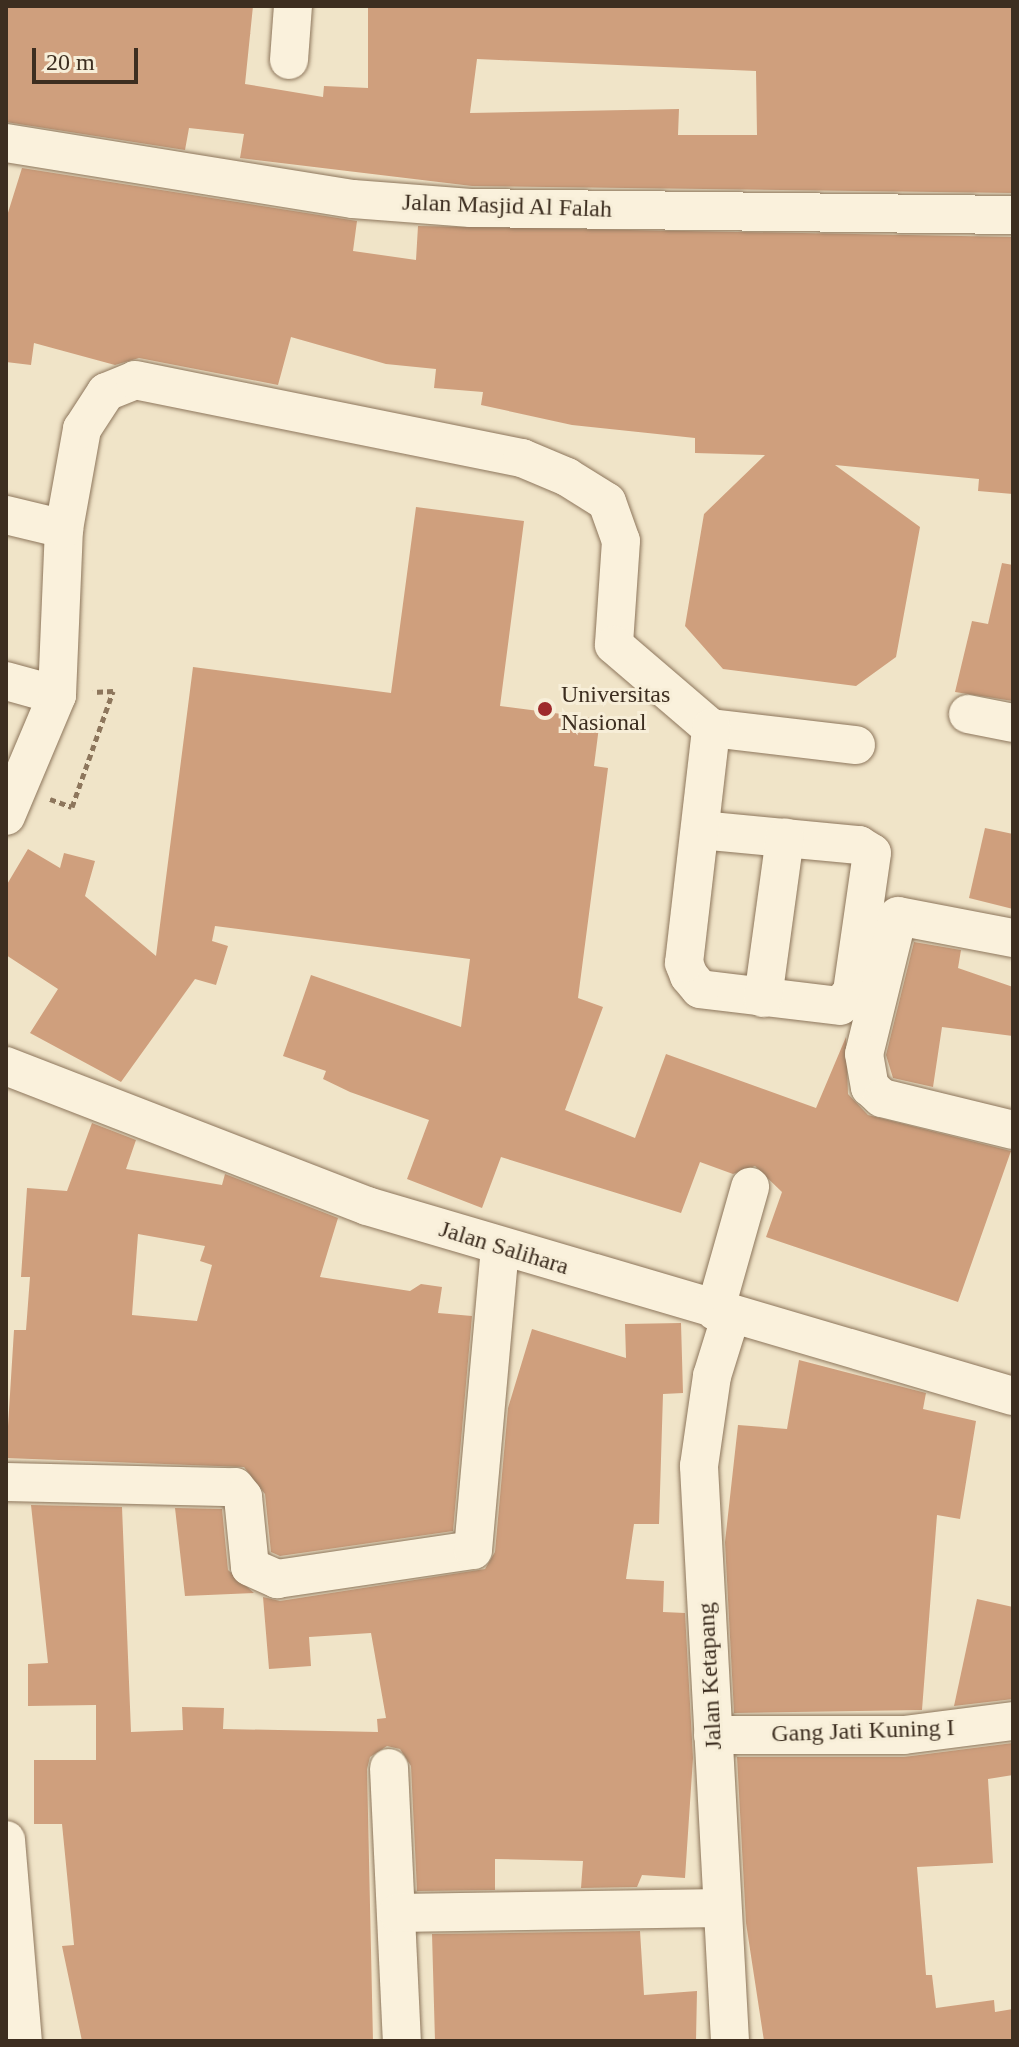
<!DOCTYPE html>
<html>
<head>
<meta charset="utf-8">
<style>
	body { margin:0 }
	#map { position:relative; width:1019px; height:2047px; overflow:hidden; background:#f0e4c8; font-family:"Times New Roman",serif }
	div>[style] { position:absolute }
	.building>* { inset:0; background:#cf9f7d }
	.path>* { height:5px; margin-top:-2.5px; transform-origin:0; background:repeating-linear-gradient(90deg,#8d765c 0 6px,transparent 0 10px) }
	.roads { filter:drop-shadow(0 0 2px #8d765c) drop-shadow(0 0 2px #8d765c) }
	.minor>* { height:38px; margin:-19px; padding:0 19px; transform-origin:19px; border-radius:19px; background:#faf1dc }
	.dots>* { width:22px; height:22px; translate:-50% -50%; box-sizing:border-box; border:4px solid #f7eed8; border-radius:50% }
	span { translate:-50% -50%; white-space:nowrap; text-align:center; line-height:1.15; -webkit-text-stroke:6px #f7eed8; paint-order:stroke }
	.street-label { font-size:24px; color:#3d2e20 }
	.poi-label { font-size:24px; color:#3d2e20 }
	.left { translate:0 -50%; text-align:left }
	.frame { position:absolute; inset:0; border:8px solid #3d2e20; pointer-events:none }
	.scale { position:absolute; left:32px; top:48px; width:106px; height:36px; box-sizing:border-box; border:4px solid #3d2e20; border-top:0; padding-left:10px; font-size:24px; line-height:28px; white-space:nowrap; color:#3d2e20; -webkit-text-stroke:6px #f7eed8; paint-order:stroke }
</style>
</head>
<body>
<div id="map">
	<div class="building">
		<i style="clip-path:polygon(evenodd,6px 6px,253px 6px,245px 84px,323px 97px,324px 86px,368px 88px,368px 6px,1013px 6px,1013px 193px,472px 186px,240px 158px,244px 134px,189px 128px,185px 150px,6px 122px,6px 6px,477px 59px,756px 71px,757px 135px,678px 135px,679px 109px,470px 113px,477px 59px)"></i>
		<i style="clip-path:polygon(22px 168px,357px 221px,353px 251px,416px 260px,418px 226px,1013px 237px,1013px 494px,978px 491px,979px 479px,835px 465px,920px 527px,896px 657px,856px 686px,723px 669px,685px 626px,704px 514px,765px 455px,695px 453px,695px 438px,572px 425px,481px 405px,483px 392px,434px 388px,436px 369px,386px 364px,291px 337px,278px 385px,139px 358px,115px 365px,34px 343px,31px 365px,6px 362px,6px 219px)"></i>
		<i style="clip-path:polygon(416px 507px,524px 521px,500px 706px,600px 719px,594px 766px,608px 768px,578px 998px,603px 1007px,565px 1110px,635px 1138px,666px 1054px,816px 1108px,846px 1037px,848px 1094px,868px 1115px,1011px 1151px,958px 1302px,766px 1237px,782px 1192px,755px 1166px,733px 1174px,700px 1162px,681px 1213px,501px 1157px,482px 1208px,407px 1179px,429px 1120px,350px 1092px,323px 1079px,326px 1071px,283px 1056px,311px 975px,461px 1027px,470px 959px,215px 926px,212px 941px,228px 946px,216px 985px,195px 979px,121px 1082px,30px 1033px,58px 989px,6px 955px,6px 886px,28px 849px,60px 868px,64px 853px,95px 861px,85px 896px,156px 956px,193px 667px,391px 693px)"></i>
		<i style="clip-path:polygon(1002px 563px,1013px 565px,1013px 701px,955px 692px,972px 621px,988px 624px)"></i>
		<i style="clip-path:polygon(985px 828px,1013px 834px,1013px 909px,969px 898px)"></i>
		<i style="clip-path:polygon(914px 942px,961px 950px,958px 968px,1013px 987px,1013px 1036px,942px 1027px,933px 1087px,893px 1078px,886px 1055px)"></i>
		<i style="clip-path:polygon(evenodd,92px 1123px,136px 1140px,126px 1169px,222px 1185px,225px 1174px,338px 1218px,320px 1277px,410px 1291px,421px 1284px,442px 1287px,438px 1313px,472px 1316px,453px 1531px,280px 1556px,271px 1552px,265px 1494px,244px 1467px,6px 1458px,14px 1330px,26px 1330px,30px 1277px,21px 1277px,27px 1188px,67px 1191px,92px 1123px,138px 1234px,205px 1246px,200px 1261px,212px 1265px,197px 1321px,132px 1315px,138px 1234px)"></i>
		<i style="clip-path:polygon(681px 1323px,683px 1393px,663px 1394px,659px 1524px,634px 1524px,626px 1579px,664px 1581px,663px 1612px,685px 1613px,693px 1758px,685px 1878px,642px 1875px,637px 1887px,581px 1888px,583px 1861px,495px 1859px,495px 1890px,417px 1891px,411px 1766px,400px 1749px,387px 1746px,370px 1757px,367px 1769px,373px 2041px,82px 2041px,62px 1946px,74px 1945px,62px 1824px,34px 1824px,34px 1760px,96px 1760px,96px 1705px,28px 1706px,28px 1664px,48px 1663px,31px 1505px,122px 1507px,131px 1732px,183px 1730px,182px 1707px,224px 1708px,223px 1729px,378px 1732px,377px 1719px,386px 1718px,371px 1633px,309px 1637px,311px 1666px,269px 1669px,263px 1597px,280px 1601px,485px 1569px,495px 1552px,508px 1408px,532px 1329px,626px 1358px,625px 1324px)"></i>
		<i style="clip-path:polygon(799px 1360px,926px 1393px,923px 1409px,976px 1421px,960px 1519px,937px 1515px,922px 1710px,734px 1713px,725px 1542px,738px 1425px,787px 1429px)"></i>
		<i style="clip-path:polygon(175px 1508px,222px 1509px,228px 1570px,254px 1593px,185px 1596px)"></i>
		<i style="clip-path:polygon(977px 1599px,1013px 1607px,1013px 1699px,954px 1706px)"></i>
		<i style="clip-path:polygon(1013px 1743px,1013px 1775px,988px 1779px,993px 1863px,917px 1867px,926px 1975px,932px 1975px,936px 2008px,994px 2000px,995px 2012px,1013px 2009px,1013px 2041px,764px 2041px,746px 1923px,737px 1757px,904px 1757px)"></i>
		<i style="clip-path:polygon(640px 1931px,644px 1995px,697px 1991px,696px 2041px,435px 2041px,432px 1934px)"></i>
	</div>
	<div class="path">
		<i style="left:50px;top:799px;width:23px;rotate:20deg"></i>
		<i style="left:72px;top:807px;width:123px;rotate:-70.5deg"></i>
		<i style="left:113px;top:691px;width:20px;rotate:177deg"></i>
	</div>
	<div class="roads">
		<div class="minor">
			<i style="left:289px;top:60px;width:54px;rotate:-85.8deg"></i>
			<i style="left:6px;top:143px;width:351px;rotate:9.2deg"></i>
			<i style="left:353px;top:199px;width:118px;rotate:4.4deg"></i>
			<i style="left:471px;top:208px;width:542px;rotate:0.74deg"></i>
			<i style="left:6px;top:515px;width:60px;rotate:13.6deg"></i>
			<i style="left:6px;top:681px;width:53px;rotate:15.4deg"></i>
			<i style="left:968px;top:714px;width:46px;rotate:11.3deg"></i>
			<i style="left:6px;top:816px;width:131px;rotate:-67.1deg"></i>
			<i style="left:57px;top:695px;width:166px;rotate:-87.6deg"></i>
			<i style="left:64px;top:529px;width:102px;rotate:-79.8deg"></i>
			<i style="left:82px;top:429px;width:44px;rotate:-57deg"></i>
			<i style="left:106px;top:392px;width:31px;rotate:-22deg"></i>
			<i style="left:135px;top:380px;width:395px;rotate:11.4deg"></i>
			<i style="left:522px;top:458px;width:49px;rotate:22.9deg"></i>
			<i style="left:567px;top:477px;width:47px;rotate:32deg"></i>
			<i style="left:607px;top:502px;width:41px;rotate:70.3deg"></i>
			<i style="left:621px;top:541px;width:104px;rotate:93.9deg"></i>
			<i style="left:614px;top:645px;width:128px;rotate:40.6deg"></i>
			<i style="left:711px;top:728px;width:146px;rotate:6.7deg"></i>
			<i style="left:700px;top:830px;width:160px;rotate:5.4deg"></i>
			<i style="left:859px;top:845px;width:15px;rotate:32deg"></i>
			<i style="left:872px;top:853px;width:140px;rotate:98.2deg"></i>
			<i style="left:852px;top:992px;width:18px;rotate:131deg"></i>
			<i style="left:840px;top:1006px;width:141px;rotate:-173.1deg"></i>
			<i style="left:700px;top:989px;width:17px;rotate:-130deg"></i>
			<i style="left:689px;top:976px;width:14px;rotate:-111deg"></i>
			<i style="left:684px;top:963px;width:237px;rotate:-83.4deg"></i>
			<i style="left:1013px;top:938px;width:117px;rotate:-169.2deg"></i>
			<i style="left:898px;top:916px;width:142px;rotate:103.8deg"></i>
			<i style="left:864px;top:1054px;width:34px;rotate:80deg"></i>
			<i style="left:870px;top:1087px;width:16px;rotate:43deg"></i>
			<i style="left:882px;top:1098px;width:135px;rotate:13.7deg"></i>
			<i style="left:763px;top:998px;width:162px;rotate:-82.2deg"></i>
			<i style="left:6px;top:1066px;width:387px;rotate:21.2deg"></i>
			<i style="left:367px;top:1206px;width:673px;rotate:16.39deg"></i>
			<i style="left:715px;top:1311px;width:129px;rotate:-74.2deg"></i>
			<i style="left:6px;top:1482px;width:229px;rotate:1.3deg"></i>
			<i style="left:235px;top:1487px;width:13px;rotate:51deg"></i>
			<i style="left:243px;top:1497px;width:70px;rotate:84.3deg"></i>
			<i style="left:250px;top:1567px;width:30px;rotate:24deg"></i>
			<i style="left:277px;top:1579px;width:198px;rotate:-8.4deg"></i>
			<i style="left:473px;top:1550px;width:304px;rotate:-84.9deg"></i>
			<i style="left:713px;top:1735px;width:191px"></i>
			<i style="left:904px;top:1735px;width:110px;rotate:-7.3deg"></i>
			<i style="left:389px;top:1768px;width:273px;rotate:87.3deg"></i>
			<i style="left:6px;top:1840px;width:202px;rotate:85.2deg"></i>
			<i style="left:398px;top:1913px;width:322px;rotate:-0.9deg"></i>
			<i style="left:730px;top:2041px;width:576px;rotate:-93.09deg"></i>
			<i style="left:699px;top:1466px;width:91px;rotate:-81.8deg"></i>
			<i style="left:712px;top:1376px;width:64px;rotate:-72.7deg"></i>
		</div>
	</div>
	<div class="dots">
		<i style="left:545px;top:709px;background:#9e2a2b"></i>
	</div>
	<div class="street-label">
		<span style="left:507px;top:206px;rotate:2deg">Jalan Masjid Al Falah</span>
		<span style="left:504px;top:1248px;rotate:17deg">Jalan Salihara</span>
		<span style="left:710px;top:1676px;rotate:-93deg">Jalan Ketapang</span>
		<span style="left:863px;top:1731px;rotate:-2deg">Gang Jati Kuning I</span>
	</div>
	<div class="poi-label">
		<span class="left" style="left:561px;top:709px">Universitas<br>Nasional</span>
	</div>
	<div class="frame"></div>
	<div class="scale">20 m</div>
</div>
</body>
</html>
